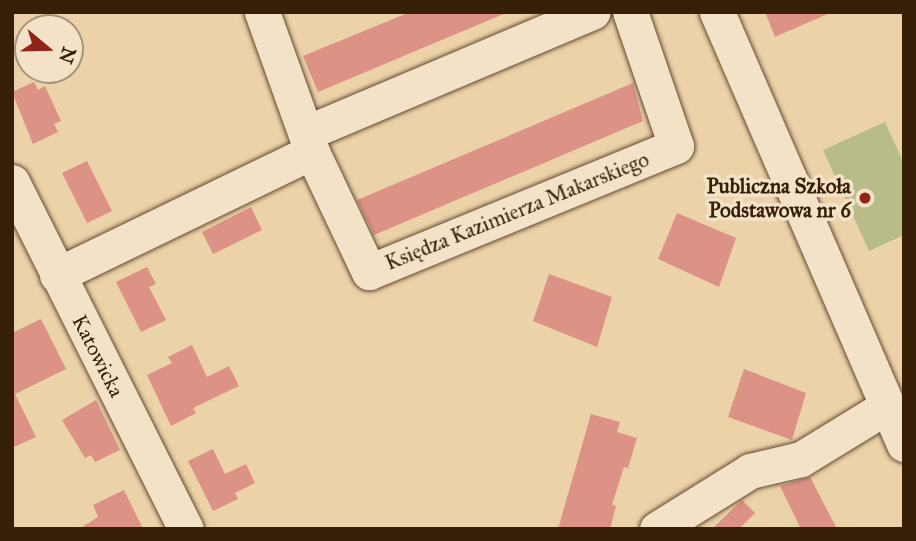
<!DOCTYPE html>
<html>
<head>
<meta charset="utf-8">
<style>
	body { margin:0 }
	#map { position:relative; width:916px; height:541px; overflow:hidden; background:#ecd2a9; font-family:"IM FELL Great Primer",serif }
	div>[style] { position:absolute }
	.green>* { inset:0; background:#b7bc89 }
	.building>* { inset:0; background:#dc9284 }
	.roads { filter:drop-shadow(0 0 2px #644b30) drop-shadow(0 0 2px #644b30) }
	.minor>* { height:35px; margin:-17.5px; padding:0 17.5px; transform-origin:17.5px; border-radius:17.5px; background:#f3e2c7 }
	.dots>* { width:19px; height:19px; translate:-50% -50%; box-sizing:border-box; border:4px solid #f3e2c7; border-radius:50% }
	span { translate:-50% -50%; white-space:nowrap; text-align:center; line-height:1.15; -webkit-text-stroke:7px #f3e2c7; paint-order:stroke }
	.poi-label { font-size:21px; color:#361e07; font-weight:700 }
	.right { translate:-100% -50%; text-align:right }
	.street-label { font-size:21px; color:#361e07 }
	.frame { position:absolute; inset:0; border:14px solid #361e07; pointer-events:none }
	.north { position:absolute; left:14px; top:14px; width:70px; height:70px; box-sizing:border-box; background:#f3e2c7; border:2px solid #a7947a; border-radius:50%; rotate:109deg; font-size:19px; font-weight:700; line-height:28px; text-align:center; color:#361e07 }
	.north::after { content:''; display:block; margin:auto; width:24px; height:32px; background:#8f2418; clip-path:polygon(50% 0,100% 100%,50% 72%,0 100%) }
</style>
</head>
<body>
<div id="map">
	<div class="green">
		<i style="clip-path:polygon(885px 122px,904px 164px,904px 235px,869px 251px,823px 150px)"></i>
	</div>
	<div class="building">
		<i style="clip-path:polygon(410px 12px,506px 13px,318px 92px,303px 56px)"></i>
		<i style="clip-path:polygon(765px 12px,832px 12px,775px 37px)"></i>
		<i style="clip-path:polygon(34px 82px,38px 90px,45px 86px,61px 121px,54px 124px,58px 132px,33px 144px,12px 92px)"></i>
		<i style="clip-path:polygon(633px 83px,643px 121px,374px 235px,357px 200px)"></i>
		<i style="clip-path:polygon(87px 161px,112px 211px,87px 223px,62px 173px)"></i>
		<i style="clip-path:polygon(251px 207px,262px 230px,213px 254px,202px 232px)"></i>
		<i style="clip-path:polygon(677px 213px,736px 238px,719px 287px,658px 259px)"></i>
		<i style="clip-path:polygon(147px 267px,156px 284px,149px 287px,166px 320px,141px 332px,116px 282px)"></i>
		<i style="clip-path:polygon(549px 274px,612px 297px,597px 347px,533px 321px)"></i>
		<i style="clip-path:polygon(41px 319px,66px 369px,15px 394px,36px 437px,12px 448px,12px 333px)"></i>
		<i style="clip-path:polygon(192px 345px,207px 377px,229px 366px,239px 386px,193px 408px,196px 413px,171px 426px,147px 375px,172px 363px,168px 357px)"></i>
		<i style="clip-path:polygon(744px 369px,806px 393px,792px 440px,728px 417px)"></i>
		<i style="clip-path:polygon(96px 400px,120px 450px,95px 462px,91px 455px,85px 458px,62px 420px)"></i>
		<i style="clip-path:polygon(591px 414px,620px 422px,617px 432px,637px 438px,628px 468px,624px 467px,612px 505px,616px 506px,610px 529px,558px 529px)"></i>
		<i style="clip-path:polygon(213px 449px,225px 474px,246px 464px,255px 483px,235px 493px,238px 499px,213px 511px,188px 461px)"></i>
		<i style="clip-path:polygon(810px 477px,837px 529px,801px 529px,780px 486px)"></i>
		<i style="clip-path:polygon(124px 490px,143px 529px,79px 529px,98px 517px,93px 505px)"></i>
		<i style="clip-path:polygon(742px 500px,755px 513px,739px 529px,712px 529px)"></i>
	</div>
	<div class="roads">
		<div class="minor">
			<i style="left:262px;top:12px;width:149px;rotate:70.3deg"></i>
			<i style="left:312px;top:152px;width:133px;rotate:64.6deg"></i>
			<i style="left:369px;top:272px;width:332px;rotate:-22.3deg"></i>
			<i style="left:676px;top:146px;width:142px;rotate:-108.9deg"></i>
			<i style="left:717px;top:12px;width:471px;rotate:66.6deg"></i>
			<i style="left:306px;top:133px;width:311px;rotate:-22.9deg"></i>
			<i style="left:12px;top:182px;width:388px;rotate:63.4deg"></i>
			<i style="left:57px;top:275px;width:283px;rotate:-25.8deg"></i>
			<i style="left:657px;top:529px;width:110px;rotate:-31.9deg"></i>
			<i style="left:750px;top:471px;width:52px;rotate:-13.2deg"></i>
			<i style="left:801px;top:459px;width:100px;rotate:-31.5deg"></i>
		</div>
	</div>
	<div class="dots">
		<i style="left:865px;top:198px;background:#8f2418"></i>
	</div>
	<div class="poi-label">
		<span class="right" style="left:851px;top:198px">Publiczna Szkoła<br>Podstawowa nr 6</span>
	</div>
	<div class="street-label">
		<span style="left:517px;top:211px;rotate:-22deg">Księdza Kazimierza Makarskiego</span>
		<span style="left:98px;top:356px;rotate:63deg">Katowicka</span>
	</div>
	<div class="frame"></div>
	<div class="north">N</div>
</div>
</body>
</html>
